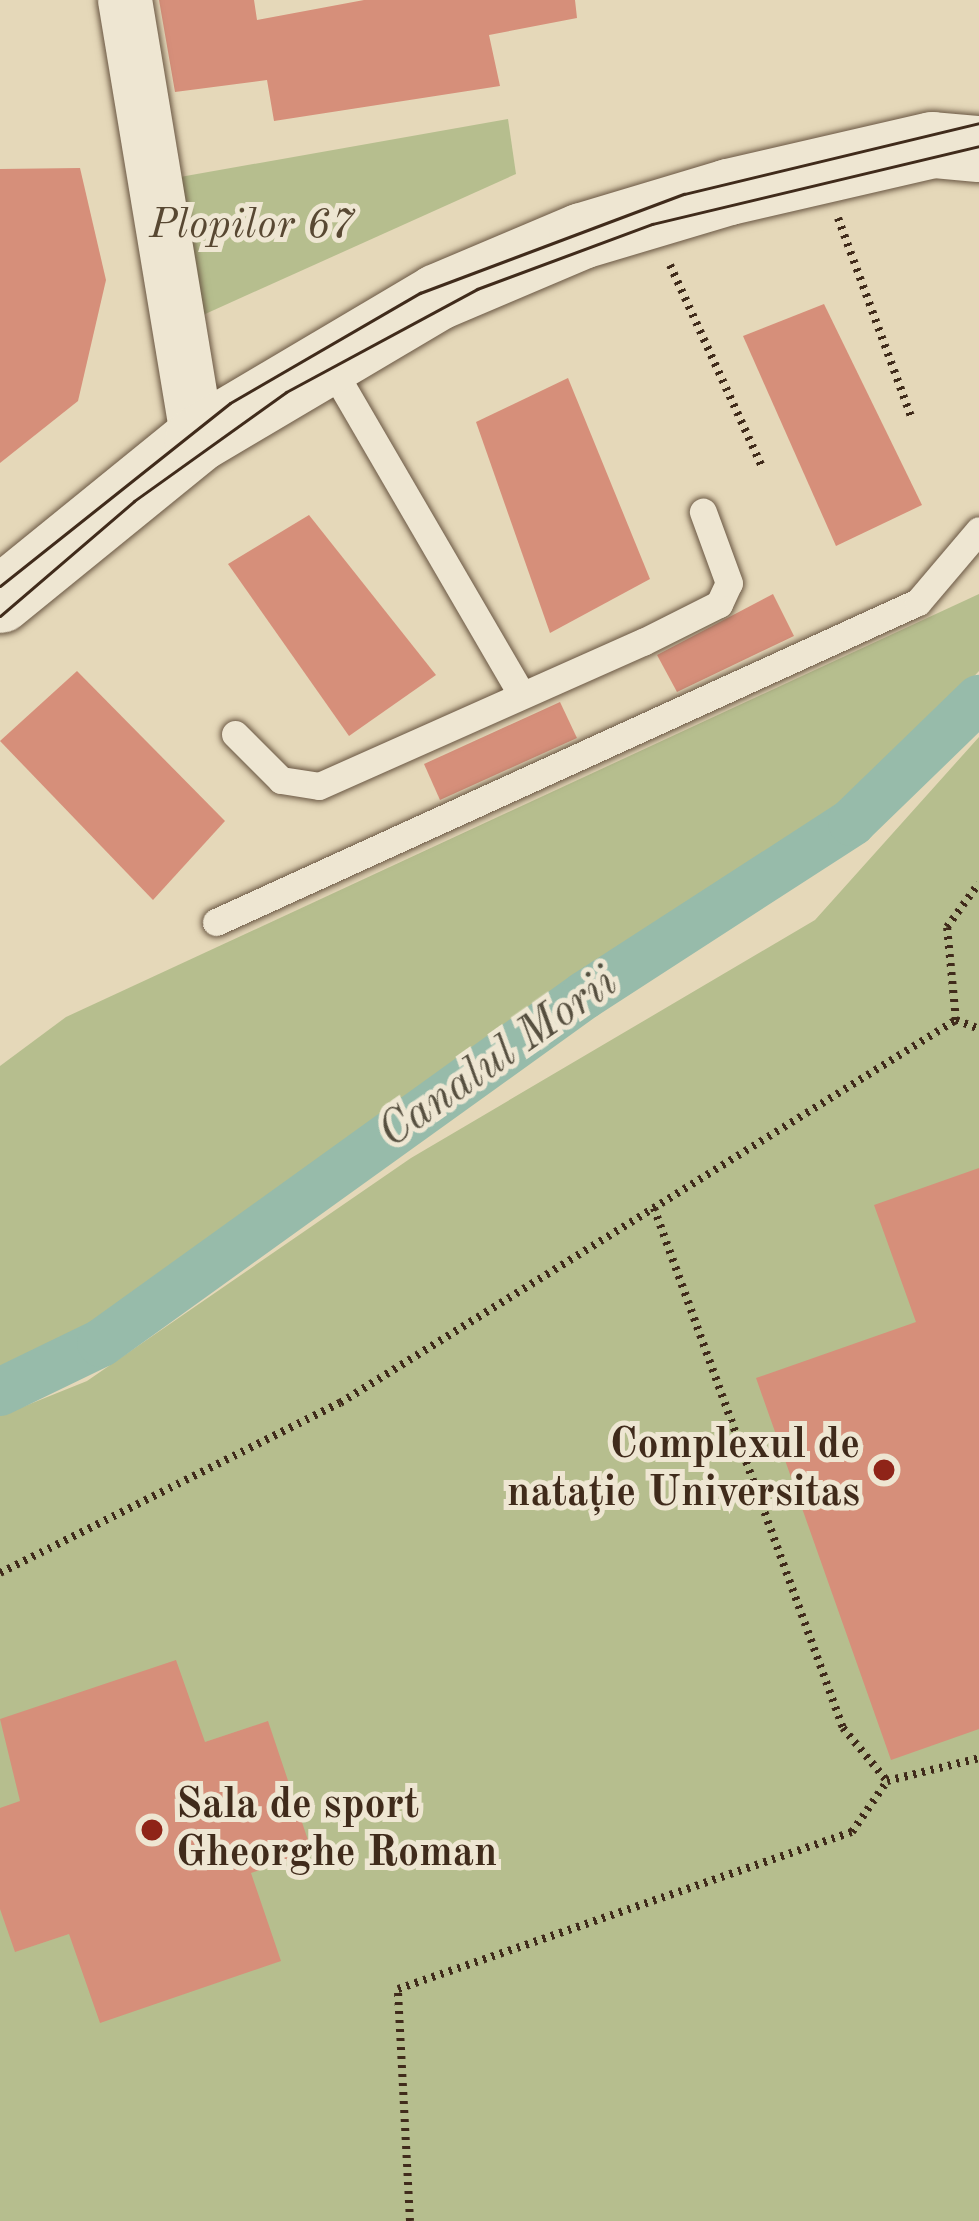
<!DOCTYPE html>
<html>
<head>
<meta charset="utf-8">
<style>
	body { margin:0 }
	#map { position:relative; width:979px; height:2221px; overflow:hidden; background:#e5d8b9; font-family:"Old Standard TT",serif }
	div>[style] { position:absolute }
	.green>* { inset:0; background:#b6be8e }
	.canal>* { height:48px; margin:-24px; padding:0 24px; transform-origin:24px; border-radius:24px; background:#97bbaa }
	.building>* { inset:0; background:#d68f7a }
	.path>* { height:8px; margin-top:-4px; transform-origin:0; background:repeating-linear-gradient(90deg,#402b1b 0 3px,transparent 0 9px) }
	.roads { filter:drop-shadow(0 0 3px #695642) drop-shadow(0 0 3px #695642) }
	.lane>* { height:27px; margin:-13.5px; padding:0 13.5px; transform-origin:13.5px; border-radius:13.5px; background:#eee6d2 }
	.street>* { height:54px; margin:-27px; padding:0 27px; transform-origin:27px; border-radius:27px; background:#eee6d2 }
	.secondary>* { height:66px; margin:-33px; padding:0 33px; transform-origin:33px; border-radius:33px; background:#eee6d2 }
	.tram>* { height:3px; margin:-1.5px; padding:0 1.5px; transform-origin:1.5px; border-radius:1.5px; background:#402b1b }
	.dots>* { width:33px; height:33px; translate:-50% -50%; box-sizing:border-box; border:6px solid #eee6d2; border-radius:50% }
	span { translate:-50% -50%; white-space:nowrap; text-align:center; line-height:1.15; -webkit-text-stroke:10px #eee6d2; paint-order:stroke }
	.park-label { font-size:42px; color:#584832; font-style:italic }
	.poi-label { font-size:42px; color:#402b1b; font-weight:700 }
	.right { translate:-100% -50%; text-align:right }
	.left { translate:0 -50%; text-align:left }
	.water-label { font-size:45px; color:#564f3f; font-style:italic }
</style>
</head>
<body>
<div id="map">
	<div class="green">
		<i style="clip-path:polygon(508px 119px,516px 174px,203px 315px,180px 177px)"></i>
		<i style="clip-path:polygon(979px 594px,979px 671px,848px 812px,97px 1331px,0 1378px,0 1066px,66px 1017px)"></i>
		<i style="clip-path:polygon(979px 737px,979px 2221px,0 2221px,0 1416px,87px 1381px,411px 1158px,815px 920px)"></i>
	</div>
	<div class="canal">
		<i style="left:0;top:1392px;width:112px;rotate:-25.9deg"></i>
		<i style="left:101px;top:1343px;width:596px;rotate:-35.72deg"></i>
		<i style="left:585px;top:995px;width:318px;rotate:-32.9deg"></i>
		<i style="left:852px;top:822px;width:177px;rotate:-44.1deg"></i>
	</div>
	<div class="building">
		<i style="clip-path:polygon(159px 0,254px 0,257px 20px,364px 0,575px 0,577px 18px,489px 35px,500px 86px,274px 121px,267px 80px,175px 92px)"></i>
		<i style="clip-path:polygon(80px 168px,106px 280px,78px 401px,0 463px,0 169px)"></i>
		<i style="clip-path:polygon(824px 304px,922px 505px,836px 546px,743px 336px)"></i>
		<i style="clip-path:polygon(568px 378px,650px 579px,550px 633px,476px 422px)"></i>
		<i style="clip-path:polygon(309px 515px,436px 675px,349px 736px,228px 564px)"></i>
		<i style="clip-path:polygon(773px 594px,794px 636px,677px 692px,657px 655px)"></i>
		<i style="clip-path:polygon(77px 671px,225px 821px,153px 900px,0 741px)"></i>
		<i style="clip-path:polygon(560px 702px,577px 738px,440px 800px,424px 764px)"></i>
		<i style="clip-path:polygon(979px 1168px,979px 1729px,891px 1760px,756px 1378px,916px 1322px,874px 1205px)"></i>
		<i style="clip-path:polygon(176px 1660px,205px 1742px,268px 1721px,312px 1852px,251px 1873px,281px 1961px,100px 2023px,69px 1934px,15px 1952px,0 1909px,0 1808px,20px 1801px,0 1719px)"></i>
	</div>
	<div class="path">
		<i style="left:838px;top:218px;width:214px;rotate:69.8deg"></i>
		<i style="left:670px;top:265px;width:222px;rotate:65.5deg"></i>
		<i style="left:956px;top:1020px;width:93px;rotate:-95.5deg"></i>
		<i style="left:947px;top:927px;width:54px;rotate:-54deg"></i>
		<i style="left:654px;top:1208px;width:553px;rotate:70.03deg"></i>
		<i style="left:843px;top:1728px;width:69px;rotate:50.3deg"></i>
		<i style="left:887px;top:1781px;width:95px;rotate:-14deg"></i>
		<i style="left:0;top:1573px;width:380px;rotate:-26.6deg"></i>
		<i style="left:340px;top:1403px;width:725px;rotate:-31.87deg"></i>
		<i style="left:956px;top:1020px;width:25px;rotate:21deg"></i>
		<i style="left:410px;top:2221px;width:232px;rotate:-93deg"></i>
		<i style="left:398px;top:1989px;width:480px;rotate:-19.1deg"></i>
		<i style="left:852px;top:1832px;width:62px;rotate:-55.5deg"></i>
	</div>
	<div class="roads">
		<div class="lane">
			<i style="left:328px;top:362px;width:385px;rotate:59.8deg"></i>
			<i style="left:235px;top:734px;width:65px;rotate:45deg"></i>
			<i style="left:281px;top:780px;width:38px;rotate:9deg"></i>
			<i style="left:319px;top:786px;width:355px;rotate:-24deg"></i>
			<i style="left:643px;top:642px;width:85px;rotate:-26.6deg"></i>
			<i style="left:719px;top:604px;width:23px;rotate:-65deg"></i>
			<i style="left:729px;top:583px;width:76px;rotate:-110.1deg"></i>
			<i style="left:216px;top:922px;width:771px;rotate:-24.51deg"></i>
			<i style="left:918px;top:602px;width:94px;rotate:-49.7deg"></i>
		</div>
		<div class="street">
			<i style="left:125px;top:0;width:445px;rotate:80.6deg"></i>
		</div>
		<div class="secondary">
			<i style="left:0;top:600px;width:255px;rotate:-39.1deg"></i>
			<i style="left:198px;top:439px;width:279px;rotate:-30.6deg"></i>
			<i style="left:438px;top:297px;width:156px;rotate:-23deg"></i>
			<i style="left:582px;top:236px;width:153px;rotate:-16.7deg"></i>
			<i style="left:729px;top:192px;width:209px;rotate:-13deg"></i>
			<i style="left:933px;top:145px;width:46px;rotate:5deg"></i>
		</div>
	</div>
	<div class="tram">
		<i style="left:0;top:586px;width:294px;rotate:-38.5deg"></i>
		<i style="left:230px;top:403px;width:220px;rotate:-30.1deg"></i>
		<i style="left:420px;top:293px;width:282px;rotate:-20.6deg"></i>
		<i style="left:684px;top:194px;width:303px;rotate:-13.5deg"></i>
		<i style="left:0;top:616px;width:177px;rotate:-40.6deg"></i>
		<i style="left:134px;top:501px;width:187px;rotate:-35.6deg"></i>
		<i style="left:286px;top:392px;width:217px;rotate:-28.3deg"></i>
		<i style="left:477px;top:289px;width:187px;rotate:-20.4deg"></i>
		<i style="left:652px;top:224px;width:336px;rotate:-13.4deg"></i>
	</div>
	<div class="dots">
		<i style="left:884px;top:1470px;background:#8f2418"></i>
		<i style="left:152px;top:1830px;background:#8f2418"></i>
	</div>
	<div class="park-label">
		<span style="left:252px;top:226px">Plopilor 67</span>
	</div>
	<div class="poi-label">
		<span class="right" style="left:860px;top:1470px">Complexul de<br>natație Universitas</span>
		<span class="left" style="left:176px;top:1830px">Sala de sport<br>Gheorghe Roman</span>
	</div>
	<div class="water-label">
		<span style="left:499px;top:1059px;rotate:-35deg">Canalul Morii</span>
	</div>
</div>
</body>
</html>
